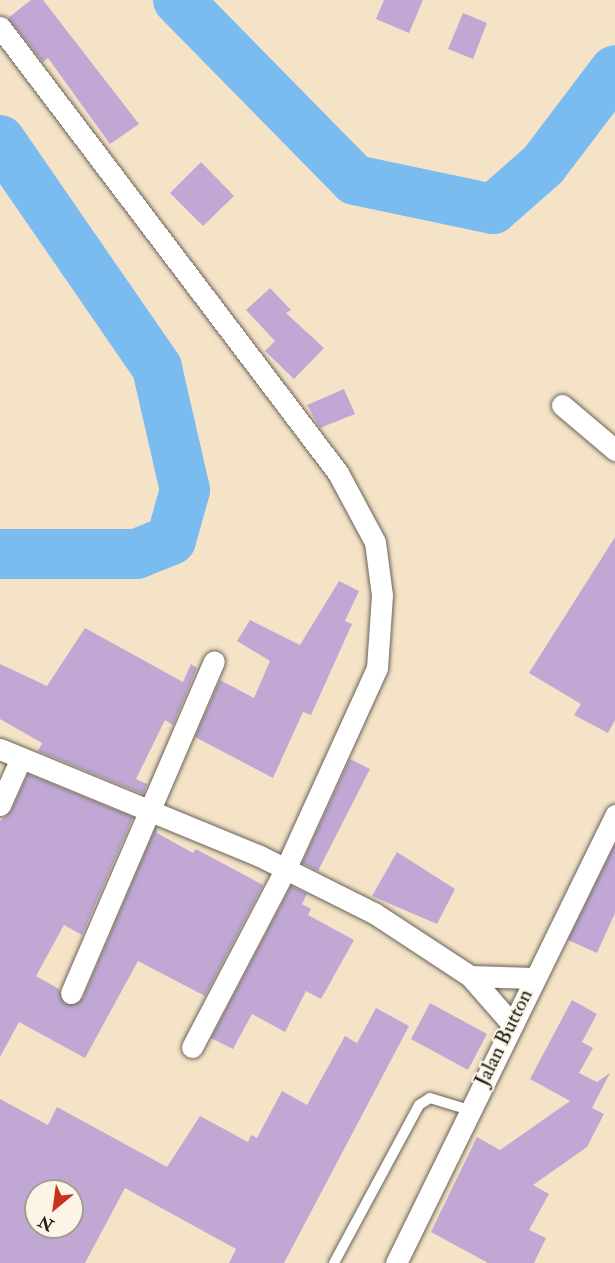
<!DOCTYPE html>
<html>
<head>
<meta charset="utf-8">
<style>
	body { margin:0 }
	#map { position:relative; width:615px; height:1263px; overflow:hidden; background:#f5e3c8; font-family:"IM FELL Double Pica",serif }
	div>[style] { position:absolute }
	.river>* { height:50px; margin:-25px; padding:0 25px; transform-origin:25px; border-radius:25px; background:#7abcf0 }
	.building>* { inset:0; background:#c1a8d4 }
	.roads { filter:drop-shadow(0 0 2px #686258) drop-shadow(0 0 2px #686258) }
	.service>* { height:10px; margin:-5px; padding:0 5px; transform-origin:5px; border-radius:5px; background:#fff }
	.minor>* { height:21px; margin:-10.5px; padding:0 10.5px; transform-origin:10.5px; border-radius:10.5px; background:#fff }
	span { translate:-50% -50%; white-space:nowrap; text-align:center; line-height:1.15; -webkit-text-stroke:4.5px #fcf5e5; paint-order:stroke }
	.street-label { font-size:21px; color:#1c1c1c }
	.north { position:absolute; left:24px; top:1179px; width:60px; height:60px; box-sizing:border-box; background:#fcf5e5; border:2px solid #a29e95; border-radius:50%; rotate:209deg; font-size:16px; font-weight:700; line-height:24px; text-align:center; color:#1c1c1c }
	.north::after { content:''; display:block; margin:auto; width:21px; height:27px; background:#c8321e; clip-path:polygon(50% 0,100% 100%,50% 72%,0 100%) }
</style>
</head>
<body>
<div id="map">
	<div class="river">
		<i style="left:178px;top:0;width:252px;rotate:45.5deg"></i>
		<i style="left:355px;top:180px;width:141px;rotate:11.9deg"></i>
		<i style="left:493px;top:209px;width:67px;rotate:-41.3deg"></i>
		<i style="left:543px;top:165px;width:119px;rotate:-52.8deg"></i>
		<i style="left:0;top:140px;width:277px;rotate:55.4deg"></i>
		<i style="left:157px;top:368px;width:125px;rotate:77.1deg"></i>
		<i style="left:185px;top:490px;width:52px;rotate:105.6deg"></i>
		<i style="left:171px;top:540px;width:37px;rotate:158deg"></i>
		<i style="left:137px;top:554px;width:137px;rotate:180deg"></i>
	</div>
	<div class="building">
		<i style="clip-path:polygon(31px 0,43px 0,139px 124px,110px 144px,48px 58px,43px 62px,8px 18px)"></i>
		<i style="clip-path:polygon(384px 0,423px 0,409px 33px,376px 19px)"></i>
		<i style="clip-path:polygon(463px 13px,487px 23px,473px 59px,448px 49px)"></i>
		<i style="clip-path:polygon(201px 162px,234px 196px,203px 226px,170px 193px)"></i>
		<i style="clip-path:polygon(270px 288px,291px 310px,286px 313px,324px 348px,294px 379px,265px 351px,275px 341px,246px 310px)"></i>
		<i style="clip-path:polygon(344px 389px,355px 414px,320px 428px,307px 405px)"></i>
		<i style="clip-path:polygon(615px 537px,615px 720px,608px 733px,574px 715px,581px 704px,529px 673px)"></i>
		<i style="clip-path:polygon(339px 581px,359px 591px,345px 621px,352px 624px,311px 715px,303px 712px,273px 778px,195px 737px,220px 680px,254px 698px,270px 661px,237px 641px,250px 620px,300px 645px)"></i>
		<i style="clip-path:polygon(85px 628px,183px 682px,191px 664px,197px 668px,173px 725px,165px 720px,136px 779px,147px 784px,143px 794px,38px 751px,42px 743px,0 719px,0 664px,47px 686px)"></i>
		<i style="clip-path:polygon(350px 759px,370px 769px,318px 871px,302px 863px)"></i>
		<i style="clip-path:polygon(28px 774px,133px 817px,82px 935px,64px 925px,36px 976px,59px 989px,65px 1004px,83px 998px,156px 827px,157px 833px,193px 853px,196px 849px,263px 885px,205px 996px,138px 961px,85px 1058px,19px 1022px,0 1057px,0 821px,11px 811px)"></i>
		<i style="clip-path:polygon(615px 844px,615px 913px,597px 953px,568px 940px)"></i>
		<i style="clip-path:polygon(397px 852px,455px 889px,437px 924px,372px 896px)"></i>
		<i style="clip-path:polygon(291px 886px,307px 894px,302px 904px,311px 909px,308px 915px,354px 940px,321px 999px,306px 991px,285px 1032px,252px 1014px,233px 1049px,211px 1038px)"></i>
		<i style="clip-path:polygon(572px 1000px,597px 1014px,582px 1042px,593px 1048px,579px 1073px,597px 1082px,610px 1073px,592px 1108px,604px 1114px,587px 1147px,533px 1185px,549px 1194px,529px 1230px,546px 1238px,534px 1263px,488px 1263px,431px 1232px,477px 1137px,500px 1150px,570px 1101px,530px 1079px)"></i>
		<i style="clip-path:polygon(430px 1003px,487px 1034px,468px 1070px,411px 1039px)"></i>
		<i style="clip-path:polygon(evenodd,376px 1008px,409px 1026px,284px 1263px,229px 1263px,236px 1249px,125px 1188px,85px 1263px,0 1263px,0 1099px,48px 1125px,57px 1107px,167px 1167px,200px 1116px,248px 1142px,251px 1135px,257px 1138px,282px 1091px,307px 1105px,345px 1036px,357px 1043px,376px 1008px,36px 1191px,72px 1191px,72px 1227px,36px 1227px,36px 1191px)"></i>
	</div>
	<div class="roads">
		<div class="service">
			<i style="left:334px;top:1263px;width:179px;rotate:-61.7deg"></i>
			<i style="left:419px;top:1105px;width:13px;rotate:-32deg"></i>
			<i style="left:430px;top:1098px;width:41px;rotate:17.1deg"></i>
		</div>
		<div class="minor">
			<i style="left:0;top:27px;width:560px;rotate:52.84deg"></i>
			<i style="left:338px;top:473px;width:78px;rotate:61.8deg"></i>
			<i style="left:375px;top:542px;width:53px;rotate:82.5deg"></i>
			<i style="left:382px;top:595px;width:73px;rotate:93.9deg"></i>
			<i style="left:377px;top:668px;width:222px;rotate:114.5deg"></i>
			<i style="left:285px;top:870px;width:200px;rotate:117.7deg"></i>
			<i style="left:562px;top:405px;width:70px;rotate:40.3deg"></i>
			<i style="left:0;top:749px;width:281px;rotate:22.4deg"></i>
			<i style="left:260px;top:856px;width:127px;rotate:26.6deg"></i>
			<i style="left:374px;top:913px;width:115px;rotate:33.3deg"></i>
			<i style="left:470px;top:976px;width:62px;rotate:48.9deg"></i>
			<i style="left:0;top:805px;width:51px;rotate:-65.9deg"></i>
			<i style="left:470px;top:976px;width:63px;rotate:1.8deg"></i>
			<i style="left:71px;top:993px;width:361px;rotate:-66.7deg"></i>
			<i style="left:396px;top:1263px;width:499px;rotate:-63.9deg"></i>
		</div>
	</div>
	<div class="street-label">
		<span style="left:504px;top:1038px;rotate:-64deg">Jalan Button</span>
	</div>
	<div class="north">N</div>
</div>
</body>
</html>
